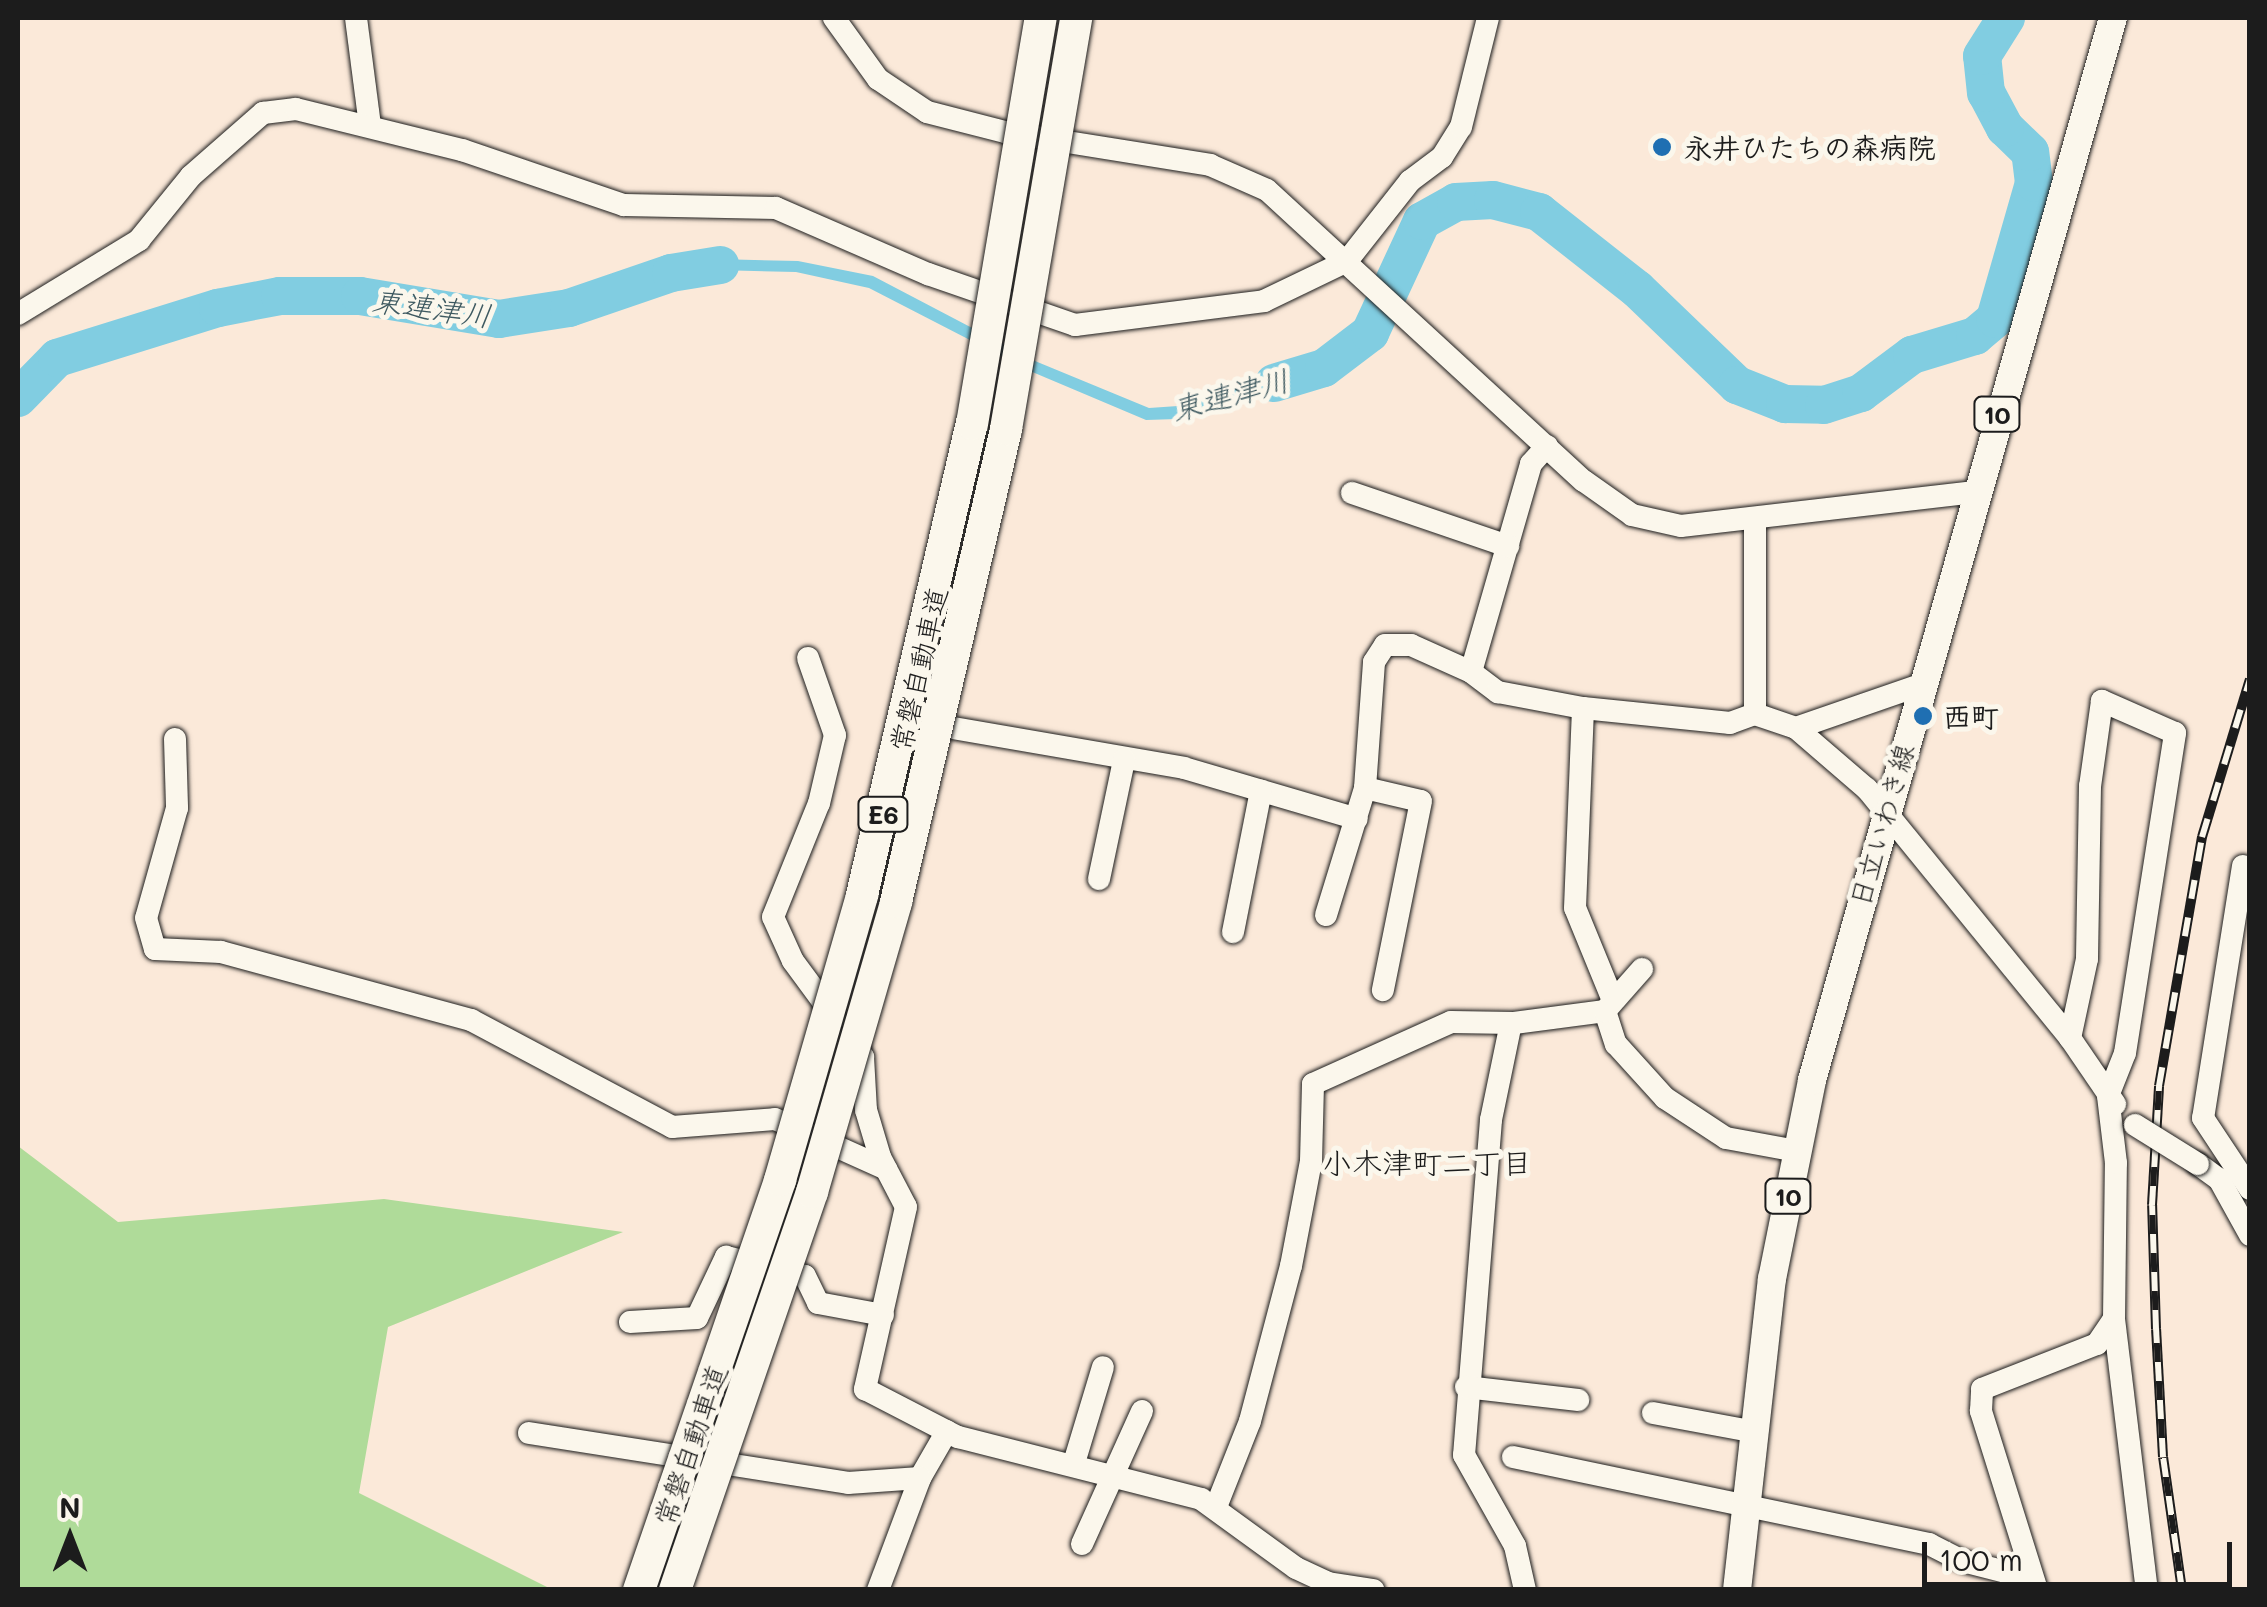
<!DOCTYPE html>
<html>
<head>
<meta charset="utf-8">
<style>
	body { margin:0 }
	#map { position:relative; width:2267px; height:1607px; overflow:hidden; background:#fbe9d9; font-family:Mali,"Klee One",sans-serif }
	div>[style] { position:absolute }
	.green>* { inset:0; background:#afdb99 }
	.water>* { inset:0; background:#81cde1 }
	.river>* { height:38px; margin:-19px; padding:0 19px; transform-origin:19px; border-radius:19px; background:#81cde1 }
	.roads { filter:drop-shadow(0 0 2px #1c1c1c) drop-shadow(0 0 2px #1c1c1c) }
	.minor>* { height:22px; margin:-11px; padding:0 11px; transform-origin:11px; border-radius:11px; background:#fbf7ec }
	.major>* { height:28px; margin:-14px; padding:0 14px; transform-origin:14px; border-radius:14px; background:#fbf7ec }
	.rail>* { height:10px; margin-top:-5px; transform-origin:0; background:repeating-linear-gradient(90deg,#fbf7ec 0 19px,#1c1c1c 0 38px); box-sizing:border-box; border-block:2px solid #1c1c1c }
	.bridges { filter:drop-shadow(0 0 2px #1c1c1c) drop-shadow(0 0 2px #1c1c1c) }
	.minor-bridge>* { height:22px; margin:-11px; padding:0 11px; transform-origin:11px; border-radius:11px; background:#fbf7ec }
	.highway-bridge>* { height:32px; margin:-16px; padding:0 16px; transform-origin:16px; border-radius:16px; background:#fbf7ec }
	.dots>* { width:28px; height:28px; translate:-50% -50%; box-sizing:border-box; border:5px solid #fbf7ec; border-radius:50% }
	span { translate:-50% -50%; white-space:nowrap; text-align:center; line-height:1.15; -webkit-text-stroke:10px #fbf7ec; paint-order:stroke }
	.shield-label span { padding:2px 8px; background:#fbf7ec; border:2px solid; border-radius:8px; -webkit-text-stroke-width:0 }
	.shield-label { font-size:25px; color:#1c1c1c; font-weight:700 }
	.poi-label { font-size:28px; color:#1c1c1c; font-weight:700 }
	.left { translate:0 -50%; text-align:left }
	.street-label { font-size:28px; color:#1c1c1c }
	.water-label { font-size:30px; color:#3f5a61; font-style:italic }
	.neighbourhood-label { font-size:30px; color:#1c1c1c }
	.frame { position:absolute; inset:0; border:20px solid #1c1c1c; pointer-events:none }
	.north { position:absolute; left:20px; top:1487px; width:100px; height:100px; -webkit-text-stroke:8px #fbf7ec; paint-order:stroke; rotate:0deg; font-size:28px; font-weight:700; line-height:40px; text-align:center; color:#1c1c1c }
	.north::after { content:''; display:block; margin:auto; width:35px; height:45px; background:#1c1c1c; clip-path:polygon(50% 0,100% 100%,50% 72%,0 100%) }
	.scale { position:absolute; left:1922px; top:1542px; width:310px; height:45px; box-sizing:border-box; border:5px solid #1c1c1c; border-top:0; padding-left:12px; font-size:30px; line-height:35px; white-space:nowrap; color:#1c1c1c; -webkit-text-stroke:8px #fbf7ec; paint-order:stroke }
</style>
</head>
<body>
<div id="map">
	<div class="green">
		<i style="clip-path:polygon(18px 1146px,118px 1222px,384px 1199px,623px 1232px,388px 1327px,359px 1493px,551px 1589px,18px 1589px)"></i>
	</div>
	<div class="water">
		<i style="clip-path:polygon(715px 259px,798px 261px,873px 276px,1035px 361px,1149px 408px,1178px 406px,1321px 363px,1325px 374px,1177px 419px,1146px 420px,1030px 371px,869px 288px,796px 272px,716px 270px,671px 278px,668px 268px)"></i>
	</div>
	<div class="river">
		<i style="left:1274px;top:383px;width:52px;rotate:-16.7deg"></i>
		<i style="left:1324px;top:368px;width:58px;rotate:-37.3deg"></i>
		<i style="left:1370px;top:333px;width:123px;rotate:-65.1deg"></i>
		<i style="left:1422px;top:221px;width:39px;rotate:-29deg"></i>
		<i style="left:1456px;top:202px;width:37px;rotate:-3deg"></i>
		<i style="left:1493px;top:200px;width:48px;rotate:14.6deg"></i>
		<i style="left:1539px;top:212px;width:125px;rotate:38.2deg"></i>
		<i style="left:1637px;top:289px;width:139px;rotate:43.8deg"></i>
		<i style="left:1737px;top:385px;width:52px;rotate:21.6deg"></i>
		<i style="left:1785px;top:404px;width:39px;rotate:1deg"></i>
		<i style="left:1824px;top:405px;width:39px;rotate:-18deg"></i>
		<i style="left:1861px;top:393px;width:64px;rotate:-36.7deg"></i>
		<i style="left:1912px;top:355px;width:66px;rotate:-16.8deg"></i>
		<i style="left:1975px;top:336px;width:26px;rotate:-40deg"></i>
		<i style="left:1995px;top:319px;width:141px;rotate:-74deg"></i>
		<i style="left:2034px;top:183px;width:31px;rotate:-97deg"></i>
		<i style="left:2030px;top:152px;width:35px;rotate:-136deg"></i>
		<i style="left:2005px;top:128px;width:40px;rotate:-118deg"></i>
		<i style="left:1986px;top:93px;width:37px;rotate:-96deg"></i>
		<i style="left:1982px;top:56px;width:45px;rotate:-57.7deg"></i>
		<i style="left:18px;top:398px;width:56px;rotate:-45.7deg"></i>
		<i style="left:57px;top:358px;width:169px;rotate:-17.3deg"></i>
		<i style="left:218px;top:308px;width:63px;rotate:-11deg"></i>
		<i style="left:280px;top:296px;width:80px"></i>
		<i style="left:360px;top:296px;width:141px;rotate:9.4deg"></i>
		<i style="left:499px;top:319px;width:71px;rotate:-8.9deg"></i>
		<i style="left:569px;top:308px;width:108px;rotate:-18.9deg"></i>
		<i style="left:671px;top:273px;width:50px;rotate:-9.3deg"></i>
	</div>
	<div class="roads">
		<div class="minor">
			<i style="left:356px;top:18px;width:109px;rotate:82.6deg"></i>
			<i style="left:834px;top:18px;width:75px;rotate:54.2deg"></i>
			<i style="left:878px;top:79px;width:59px;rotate:34deg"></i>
			<i style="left:927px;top:112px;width:81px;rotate:14.4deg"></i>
			<i style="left:1005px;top:132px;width:208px;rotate:9.1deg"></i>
			<i style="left:1210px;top:165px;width:62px;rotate:23.7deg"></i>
			<i style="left:1267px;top:190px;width:430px;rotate:42.6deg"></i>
			<i style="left:1584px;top:481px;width:59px;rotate:35.3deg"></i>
			<i style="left:1632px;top:515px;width:50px;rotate:12.7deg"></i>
			<i style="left:1681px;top:526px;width:296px;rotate:-6.6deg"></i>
			<i style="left:18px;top:314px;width:142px;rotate:-31.4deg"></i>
			<i style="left:139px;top:240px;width:82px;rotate:-50.9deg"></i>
			<i style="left:191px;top:176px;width:96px;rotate:-41.2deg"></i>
			<i style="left:263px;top:113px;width:33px;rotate:-7deg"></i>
			<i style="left:296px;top:109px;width:171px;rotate:13.9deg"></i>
			<i style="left:462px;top:150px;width:171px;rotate:18.8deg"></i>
			<i style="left:624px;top:205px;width:152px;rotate:1.1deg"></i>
			<i style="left:776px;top:208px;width:166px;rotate:23.5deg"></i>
			<i style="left:928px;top:274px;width:156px;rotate:19.1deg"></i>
			<i style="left:1075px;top:325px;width:191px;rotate:-7.2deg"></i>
			<i style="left:1264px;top:301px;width:92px;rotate:-25.7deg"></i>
			<i style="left:1347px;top:261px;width:102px;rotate:-51.8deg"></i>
			<i style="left:1410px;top:181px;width:40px;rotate:-37deg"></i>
			<i style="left:1442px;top:157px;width:36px;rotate:-58deg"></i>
			<i style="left:1461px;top:127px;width:112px;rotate:-76.1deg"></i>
			<i style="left:1547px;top:446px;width:24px;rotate:132deg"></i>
			<i style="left:1531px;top:464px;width:216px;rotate:106.1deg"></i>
			<i style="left:1471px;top:672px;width:34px;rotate:37deg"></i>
			<i style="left:1498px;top:692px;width:86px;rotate:10.7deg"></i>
			<i style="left:1352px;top:493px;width:165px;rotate:18.8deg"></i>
			<i style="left:1755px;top:518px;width:196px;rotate:90deg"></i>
			<i style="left:1755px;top:714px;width:43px;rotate:18.9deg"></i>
			<i style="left:1796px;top:728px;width:94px;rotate:40.7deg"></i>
			<i style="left:1867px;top:789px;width:321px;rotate:50.8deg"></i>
			<i style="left:2070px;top:1038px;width:80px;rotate:55.7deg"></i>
			<i style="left:808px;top:658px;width:82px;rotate:70.7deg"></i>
			<i style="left:835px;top:735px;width:70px;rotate:103.2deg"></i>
			<i style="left:819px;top:803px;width:123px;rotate:112deg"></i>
			<i style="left:773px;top:917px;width:48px;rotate:65.6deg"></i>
			<i style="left:793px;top:961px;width:71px;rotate:53.6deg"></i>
			<i style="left:953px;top:728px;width:234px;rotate:9.8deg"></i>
			<i style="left:1184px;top:768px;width:180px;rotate:16.4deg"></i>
			<i style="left:1796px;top:728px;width:131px;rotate:-19.1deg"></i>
			<i style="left:175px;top:739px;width:69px;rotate:88.3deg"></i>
			<i style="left:177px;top:808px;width:114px;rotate:105.7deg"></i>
			<i style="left:146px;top:918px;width:32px;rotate:74deg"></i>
			<i style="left:155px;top:949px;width:66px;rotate:2.6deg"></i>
			<i style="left:221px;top:952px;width:259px;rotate:15.2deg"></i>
			<i style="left:471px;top:1020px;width:228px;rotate:28deg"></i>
			<i style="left:672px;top:1127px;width:103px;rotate:-4.4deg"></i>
			<i style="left:775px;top:1119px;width:122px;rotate:24.2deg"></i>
			<i style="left:1365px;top:788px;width:57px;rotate:13.1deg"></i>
			<i style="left:1421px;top:801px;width:193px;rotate:101.4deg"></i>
			<i style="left:2243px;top:866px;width:255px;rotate:99deg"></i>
			<i style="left:2203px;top:1118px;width:85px;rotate:56.5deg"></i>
			<i style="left:1099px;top:879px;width:122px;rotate:-78.1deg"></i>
			<i style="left:1326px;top:915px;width:133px;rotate:-72.9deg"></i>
			<i style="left:1365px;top:788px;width:126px;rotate:-85.9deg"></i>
			<i style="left:1374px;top:662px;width:20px;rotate:-57deg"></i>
			<i style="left:1385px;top:645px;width:26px"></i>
			<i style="left:1411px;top:645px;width:66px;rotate:24.2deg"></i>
			<i style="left:1233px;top:932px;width:144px;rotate:-78.8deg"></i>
			<i style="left:1612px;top:998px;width:97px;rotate:-112.3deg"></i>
			<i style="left:1575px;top:908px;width:200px;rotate:-87.7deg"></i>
			<i style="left:1583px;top:708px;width:148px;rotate:5.8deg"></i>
			<i style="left:1730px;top:723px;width:27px;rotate:-20deg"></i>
			<i style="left:1605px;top:1011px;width:35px;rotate:72deg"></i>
			<i style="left:1616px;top:1044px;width:73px;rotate:47.8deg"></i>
			<i style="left:1665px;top:1098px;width:73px;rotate:33.3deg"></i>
			<i style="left:1726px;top:1138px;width:72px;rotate:10.4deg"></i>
			<i style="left:1511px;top:1023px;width:99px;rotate:101.7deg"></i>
			<i style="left:1491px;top:1120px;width:336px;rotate:94.6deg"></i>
			<i style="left:1464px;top:1455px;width:104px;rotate:60.7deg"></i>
			<i style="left:1515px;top:1546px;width:45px;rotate:77.2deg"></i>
			<i style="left:854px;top:1044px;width:16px;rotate:55deg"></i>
			<i style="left:863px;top:1057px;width:53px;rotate:86.8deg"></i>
			<i style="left:866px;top:1110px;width:49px;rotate:73.4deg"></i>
			<i style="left:880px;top:1157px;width:56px;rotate:62.5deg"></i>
			<i style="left:906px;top:1207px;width:187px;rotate:102.7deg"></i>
			<i style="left:865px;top:1389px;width:105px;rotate:27.3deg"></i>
			<i style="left:958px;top:1437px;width:251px;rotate:14.3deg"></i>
			<i style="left:1201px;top:1499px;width:117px;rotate:36deg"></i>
			<i style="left:1296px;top:1568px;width:35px;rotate:25deg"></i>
			<i style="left:1328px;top:1583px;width:46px;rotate:8.8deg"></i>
			<i style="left:2198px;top:1164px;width:26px;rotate:36deg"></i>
			<i style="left:2219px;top:1179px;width:64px;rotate:61deg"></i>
			<i style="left:2114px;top:1319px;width:273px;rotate:83.1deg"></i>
			<i style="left:630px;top:1322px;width:67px;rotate:-3.4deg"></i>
			<i style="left:697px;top:1318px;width:68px;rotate:-64.6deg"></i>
			<i style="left:726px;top:1257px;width:81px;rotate:13.5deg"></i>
			<i style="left:805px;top:1276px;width:30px;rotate:64deg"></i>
			<i style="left:818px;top:1303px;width:66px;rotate:10.5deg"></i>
			<i style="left:1466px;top:1387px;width:113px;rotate:6.6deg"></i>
			<i style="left:1653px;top:1413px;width:99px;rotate:10.5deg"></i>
			<i style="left:529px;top:1433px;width:323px;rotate:8.9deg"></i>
			<i style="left:848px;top:1483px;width:72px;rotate:-4deg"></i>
			<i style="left:920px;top:1478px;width:54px;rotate:-60.1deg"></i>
			<i style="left:1513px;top:1457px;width:425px;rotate:11.8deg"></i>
			<i style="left:1929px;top:1544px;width:38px;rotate:27deg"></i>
			<i style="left:1963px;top:1561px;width:72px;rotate:14.4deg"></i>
			<i style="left:1074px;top:1463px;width:100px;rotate:-73.2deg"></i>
			<i style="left:1216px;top:1507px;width:92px;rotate:-68.4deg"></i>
			<i style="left:1250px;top:1421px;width:160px;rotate:-75.2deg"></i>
			<i style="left:1291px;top:1266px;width:107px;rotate:-79.2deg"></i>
			<i style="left:1311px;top:1161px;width:77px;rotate:-88.5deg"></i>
			<i style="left:1313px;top:1084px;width:151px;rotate:-24.2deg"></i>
			<i style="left:1451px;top:1022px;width:63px;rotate:0.9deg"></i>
			<i style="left:1514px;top:1023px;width:92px;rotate:-7.5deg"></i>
			<i style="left:1605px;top:1011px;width:56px;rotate:-48.6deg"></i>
			<i style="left:1082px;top:1544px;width:146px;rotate:-65.7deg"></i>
			<i style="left:878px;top:1590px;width:120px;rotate:-69.4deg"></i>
			<i style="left:2037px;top:1590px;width:188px;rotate:-107.4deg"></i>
			<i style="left:1981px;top:1411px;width:22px;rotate:-87deg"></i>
			<i style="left:1982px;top:1389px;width:123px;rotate:-21.4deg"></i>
			<i style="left:2097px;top:1344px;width:30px;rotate:-56deg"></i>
			<i style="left:2114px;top:1319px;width:156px;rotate:-89.3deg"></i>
			<i style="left:2116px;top:1163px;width:67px;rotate:-96.8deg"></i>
			<i style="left:2108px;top:1096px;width:46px;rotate:-68.4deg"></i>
			<i style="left:2125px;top:1053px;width:324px;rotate:-81.1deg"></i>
			<i style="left:2175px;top:733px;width:80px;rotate:-156.3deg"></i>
			<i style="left:2102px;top:701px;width:86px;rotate:98deg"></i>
			<i style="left:2090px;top:786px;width:173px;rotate:91deg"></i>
			<i style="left:2087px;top:959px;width:81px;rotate:102.1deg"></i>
		</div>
		<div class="major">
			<i style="left:1737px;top:1590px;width:313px;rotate:-83.6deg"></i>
			<i style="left:1772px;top:1279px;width:203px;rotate:-78.6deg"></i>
			<i style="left:1812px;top:1080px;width:1104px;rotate:-74.18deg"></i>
		</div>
	</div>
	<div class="rail">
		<i style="left:2182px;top:1590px;width:134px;rotate:-98.1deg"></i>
		<i style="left:2163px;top:1457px;width:128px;rotate:-93.1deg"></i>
		<i style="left:2156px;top:1329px;width:124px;rotate:-91.8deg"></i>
		<i style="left:2152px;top:1205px;width:119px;rotate:-86.6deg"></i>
		<i style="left:2159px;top:1086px;width:253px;rotate:-80.2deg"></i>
		<i style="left:2202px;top:837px;width:165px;rotate:-73.1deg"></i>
	</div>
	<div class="bridges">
		<div class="minor-bridge">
			<i style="left:2135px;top:1125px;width:74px;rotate:31.8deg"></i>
		</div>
		<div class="highway-bridge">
			<i style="left:639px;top:1590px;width:434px;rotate:-71deg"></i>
			<i style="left:780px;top:1180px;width:297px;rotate:-73.9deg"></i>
			<i style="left:862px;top:895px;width:484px;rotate:-76.9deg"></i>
			<i style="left:972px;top:424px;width:412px;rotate:-80.4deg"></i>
			<i style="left:675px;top:1590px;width:421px;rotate:-71deg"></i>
			<i style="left:812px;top:1192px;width:302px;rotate:-73.8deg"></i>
			<i style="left:896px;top:902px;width:486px;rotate:-76.9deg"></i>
			<i style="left:1006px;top:429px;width:417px;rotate:-80.3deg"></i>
		</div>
	</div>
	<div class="dots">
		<i style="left:1662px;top:147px;background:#1f6fb2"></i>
		<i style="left:1923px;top:716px;background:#1f6fb2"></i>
	</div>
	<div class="shield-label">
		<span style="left:1997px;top:414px">10</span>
		<span style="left:883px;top:814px">E6</span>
		<span style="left:1788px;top:1196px">10</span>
	</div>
	<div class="poi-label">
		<span class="left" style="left:1684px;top:147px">永井ひたちの森病院</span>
		<span class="left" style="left:1943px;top:716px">西町</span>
	</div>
	<div class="street-label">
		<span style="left:918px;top:669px;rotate:-77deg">常磐自動車道</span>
		<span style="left:1881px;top:825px;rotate:-74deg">日立いわき線</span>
		<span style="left:690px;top:1445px;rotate:-71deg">常磐自動車道</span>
	</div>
	<div class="water-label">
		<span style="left:432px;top:307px;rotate:8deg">東連津川</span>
		<span style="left:1230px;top:394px;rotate:-15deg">東連津川</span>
	</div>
	<div class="neighbourhood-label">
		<span style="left:1427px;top:1162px">小木津町二丁目</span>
	</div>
	<div class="frame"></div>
	<div class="north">N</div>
	<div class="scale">100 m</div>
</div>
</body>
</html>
